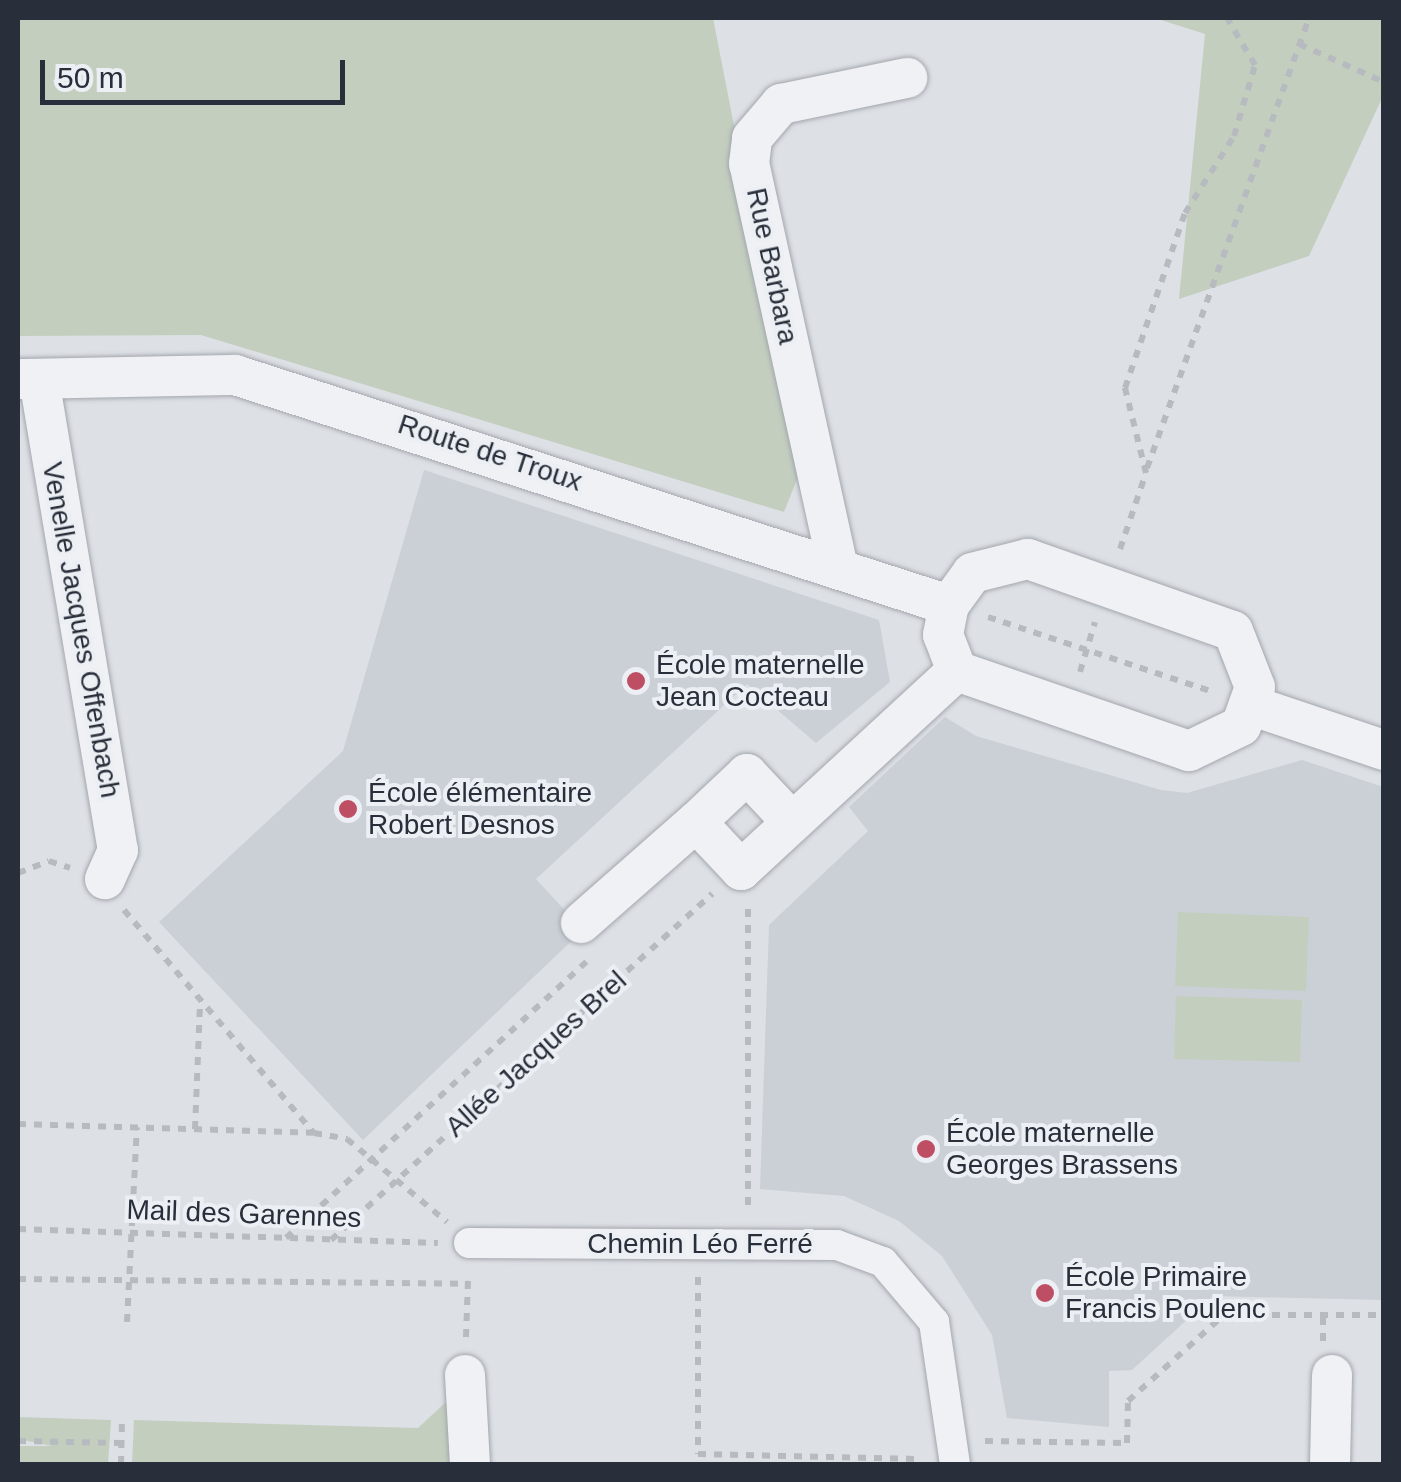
<!DOCTYPE html>
<html>
<head>
<meta charset="utf-8">
<style>
	body { margin:0 }
	#map { position:relative; width:1401px; height:1482px; overflow:hidden; background:#dde0e5; font-family:Helvetica,sans-serif }
	div>[style] { position:absolute }
	.built>* { inset:0; background:#cbd0d6 }
	.green>* { inset:0; background:#c3cebf }
	.path>* { height:6px; margin-top:-3px; transform-origin:0; background:repeating-linear-gradient(90deg,#b7bbc0 0 8px,transparent 0 16px) }
	.roads { filter:drop-shadow(0 0 2px #a3a7ae) drop-shadow(0 0 2px #a3a7ae) }
	.pedestrian>* { height:30px; margin:-15px; padding:0 15px; transform-origin:15px; border-radius:15px; background:#eff1f4 }
	.minor>* { height:40px; margin:-20px; padding:0 20px; transform-origin:20px; border-radius:20px; background:#eff1f4 }
	.dots>* { width:28px; height:28px; translate:-50% -50%; box-sizing:border-box; border:5px solid #eceff3; border-radius:50% }
	span { translate:-50% -50%; white-space:nowrap; text-align:center; line-height:1.15; -webkit-text-stroke:8px #eceff3; paint-order:stroke }
	.street-label { font-size:28px; color:#282f3a }
	.poi-label { font-size:28px; color:#282f3a }
	.left { translate:0 -50%; text-align:left }
	.frame { position:absolute; inset:0; border:20px solid #282f3a; pointer-events:none }
	.scale { position:absolute; left:40px; top:60px; width:305px; height:45px; box-sizing:border-box; border:5px solid #282f3a; border-top:0; padding-left:12px; font-size:30px; line-height:35px; white-space:nowrap; color:#282f3a; -webkit-text-stroke:8px #eceff3; paint-order:stroke }
</style>
</head>
<body>
<div id="map">
	<div class="built">
		<i style="clip-path:polygon(424px 470px,879px 620px,890px 682px,816px 743px,747px 684px,536px 879px,583px 930px,363px 1140px,159px 922px,343px 751px)"></i>
		<i style="clip-path:polygon(945px 717px,976px 736px,1161px 790px,1187px 793px,1302px 760px,1383px 787px,1383px 1300px,1213px 1296px,1132px 1370px,1109px 1371px,1109px 1427px,1007px 1418px,992px 1335px,942px 1256px,899px 1221px,844px 1196px,760px 1189px,769px 925px,868px 831px,849px 807px)"></i>
	</div>
	<div class="green">
		<i style="clip-path:polygon(18px 18px,713px 18px,801px 469px,784px 512px,201px 335px,18px 336px)"></i>
		<i style="clip-path:polygon(1155px 18px,1383px 18px,1383px 96px,1309px 256px,1179px 299px,1205px 34px)"></i>
		<i style="clip-path:polygon(1178px 912px,1309px 917px,1306px 991px,1175px 986px)"></i>
		<i style="clip-path:polygon(1176px 996px,1302px 1000px,1300px 1062px,1174px 1059px)"></i>
		<i style="clip-path:polygon(447px 1401px,489px 1447px,443px 1464px,132px 1464px,134px 1420px,418px 1428px)"></i>
		<i style="clip-path:polygon(18px 1417px,111px 1420px,108px 1464px,18px 1464px,18px 1446px,52px 1446px,18px 1439px)"></i>
	</div>
	<div class="path">
		<i style="left:1299px;top:44px;width:93px;rotate:24.1deg"></i>
		<i style="left:1147px;top:468px;width:478px;rotate:-70.2deg"></i>
		<i style="left:1120px;top:549px;width:80px;rotate:-71.1deg"></i>
		<i style="left:1146px;top:473px;width:88px;rotate:-103.9deg"></i>
		<i style="left:1125px;top:388px;width:185px;rotate:-71.1deg"></i>
		<i style="left:1185px;top:213px;width:91px;rotate:-57.5deg"></i>
		<i style="left:1234px;top:136px;width:74px;rotate:-73.5deg"></i>
		<i style="left:1255px;top:65px;width:55px;rotate:-120.8deg"></i>
		<i style="left:988px;top:617px;width:237px;rotate:18.4deg"></i>
		<i style="left:1080px;top:672px;width:52px;rotate:-73.3deg"></i>
		<i style="left:18px;top:873px;width:33px;rotate:-21deg"></i>
		<i style="left:49px;top:861px;width:22px;rotate:18deg"></i>
		<i style="left:748px;top:909px;width:302px;rotate:90deg"></i>
		<i style="left:124px;top:910px;width:293px;rotate:49.6deg"></i>
		<i style="left:314px;top:1133px;width:34px;rotate:10deg"></i>
		<i style="left:347px;top:1139px;width:130px;rotate:39.7deg"></i>
		<i style="left:18px;top:1124px;width:296px;rotate:1.7deg"></i>
		<i style="left:195px;top:1129px;width:122px;rotate:-87.7deg"></i>
		<i style="left:18px;top:1229px;width:420px;rotate:1.9deg"></i>
		<i style="left:286px;top:1238px;width:409px;rotate:-42.6deg"></i>
		<i style="left:331px;top:1240px;width:515px;rotate:-42.24deg"></i>
		<i style="left:698px;top:1277px;width:177px;rotate:90deg"></i>
		<i style="left:698px;top:1454px;width:221px;rotate:1.3deg"></i>
		<i style="left:18px;top:1279px;width:450px;rotate:0.6deg"></i>
		<i style="left:127px;top:1322px;width:195px;rotate:-87.1deg"></i>
		<i style="left:466px;top:1337px;width:57px;rotate:-88deg"></i>
		<i style="left:1323px;top:1341px;width:24px;rotate:-90deg"></i>
		<i style="left:18px;top:1441px;width:103px;rotate:1.1deg"></i>
		<i style="left:985px;top:1441px;width:142px;rotate:0.8deg"></i>
		<i style="left:1127px;top:1443px;width:42px;rotate:-88.6deg"></i>
		<i style="left:1128px;top:1401px;width:129px;rotate:-41.9deg"></i>
		<i style="left:1224px;top:1315px;width:160px"></i>
		<i style="left:121px;top:1464px;width:44px;rotate:-88.7deg"></i>
	</div>
	<div class="roads">
		<div class="pedestrian">
			<i style="left:469px;top:1243px;width:368px;rotate:0.3deg"></i>
			<i style="left:837px;top:1245px;width:49px;rotate:20.3deg"></i>
			<i style="left:883px;top:1262px;width:79px;rotate:49.6deg"></i>
			<i style="left:934px;top:1322px;width:144px;rotate:81.6deg"></i>
		</div>
		<div class="minor">
			<i style="left:18px;top:379px;width:217px;rotate:-1.1deg"></i>
			<i style="left:235px;top:375px;width:750px;rotate:17.86deg"></i>
			<i style="left:39px;top:379px;width:478px;rotate:80.5deg"></i>
			<i style="left:118px;top:850px;width:32px;rotate:114deg"></i>
			<i style="left:1028px;top:559px;width:217px;rotate:19.4deg"></i>
			<i style="left:1233px;top:631px;width:60px;rotate:68.6deg"></i>
			<i style="left:1255px;top:687px;width:41px;rotate:109.7deg"></i>
			<i style="left:1241px;top:726px;width:58px;rotate:154.3deg"></i>
			<i style="left:1189px;top:751px;width:245px;rotate:-161deg"></i>
			<i style="left:957px;top:671px;width:39px;rotate:-111deg"></i>
			<i style="left:943px;top:635px;width:31px;rotate:-79deg"></i>
			<i style="left:949px;top:605px;width:39px;rotate:-54deg"></i>
			<i style="left:972px;top:573px;width:58px;rotate:-14deg"></i>
			<i style="left:837px;top:563px;width:409px;rotate:-102.4deg"></i>
			<i style="left:749px;top:164px;width:26px;rotate:-83deg"></i>
			<i style="left:752px;top:138px;width:45px;rotate:-49.5deg"></i>
			<i style="left:781px;top:104px;width:129px;rotate:-11.7deg"></i>
			<i style="left:1250px;top:705px;width:141px;rotate:18.6deg"></i>
			<i style="left:792px;top:822px;width:66px;rotate:-133.2deg"></i>
			<i style="left:747px;top:774px;width:70px;rotate:136.7deg"></i>
			<i style="left:696px;top:822px;width:66px;rotate:46.8deg"></i>
			<i style="left:741px;top:870px;width:294px;rotate:-42.7deg"></i>
			<i style="left:581px;top:923px;width:153px;rotate:-41.3deg"></i>
			<i style="left:465px;top:1375px;width:89px;rotate:86.8deg"></i>
			<i style="left:1330px;top:1464px;width:89px;rotate:-88.7deg"></i>
		</div>
	</div>
	<div class="dots">
		<i style="left:636px;top:681px;background:#be4e64"></i>
		<i style="left:348px;top:809px;background:#be4e64"></i>
		<i style="left:926px;top:1149px;background:#be4e64"></i>
		<i style="left:1045px;top:1293px;background:#be4e64"></i>
	</div>
	<div class="street-label">
		<span style="left:772px;top:266px;rotate:78deg">Rue Barbara</span>
		<span style="left:490px;top:453px;rotate:18deg">Route de Troux</span>
		<span style="left:81px;top:630px;rotate:80deg">Venelle Jacques Offenbach</span>
		<span style="left:536px;top:1054px;rotate:-42deg">Allée Jacques Brel</span>
		<span style="left:244px;top:1214px;rotate:2deg">Mail des Garennes</span>
		<span style="left:700px;top:1244px">Chemin Léo Ferré</span>
	</div>
	<div class="poi-label">
		<span class="left" style="left:656px;top:681px">École maternelle<br>Jean Cocteau</span>
		<span class="left" style="left:368px;top:809px">École élémentaire<br>Robert Desnos</span>
		<span class="left" style="left:946px;top:1149px">École maternelle<br>Georges Brassens</span>
		<span class="left" style="left:1065px;top:1293px">École Primaire<br>Francis Poulenc</span>
	</div>
	<div class="frame"></div>
	<div class="scale">50 m</div>
</div>
</body>
</html>
